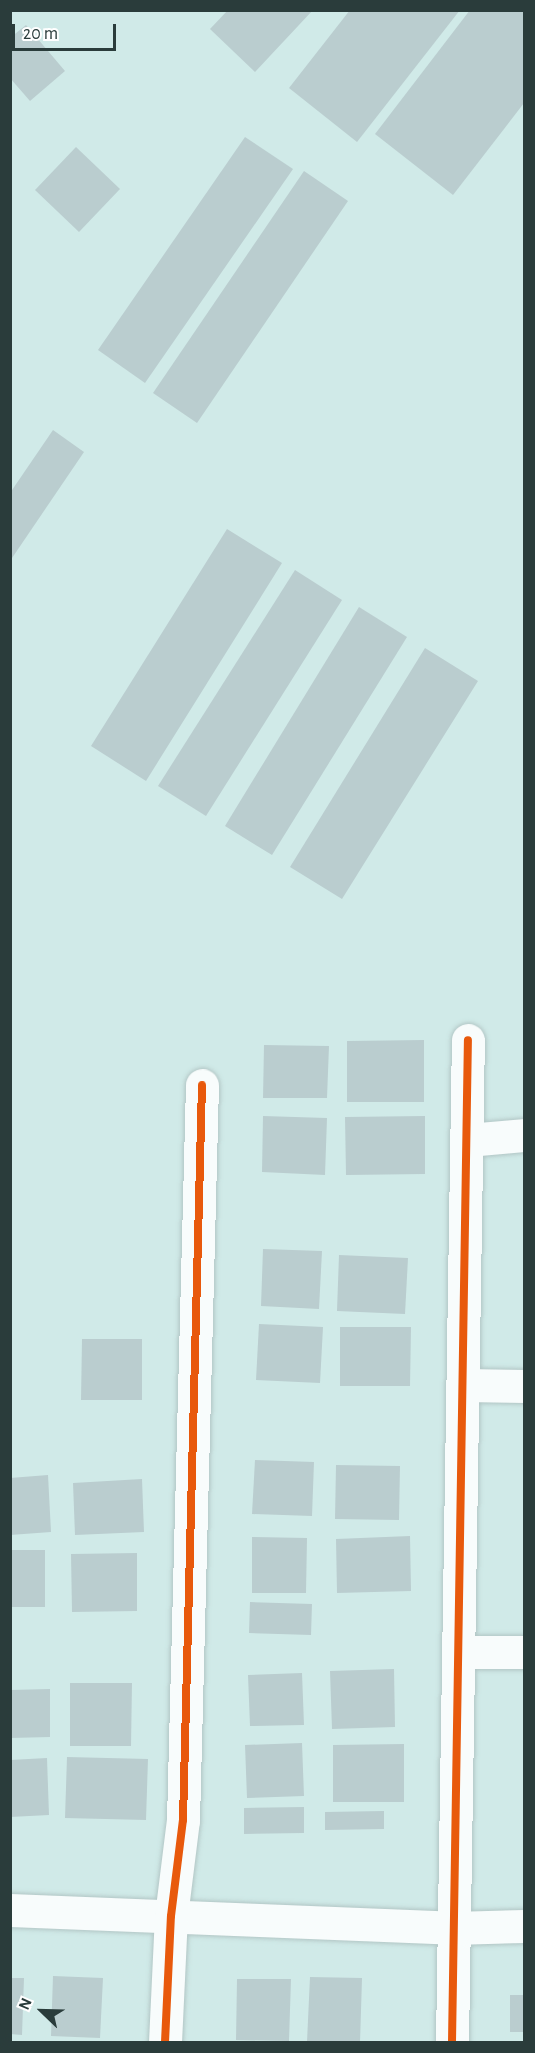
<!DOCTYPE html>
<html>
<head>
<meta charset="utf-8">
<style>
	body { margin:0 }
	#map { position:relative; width:535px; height:2053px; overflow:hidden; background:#d0eae8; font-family:"Alegreya Sans",sans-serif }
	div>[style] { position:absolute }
	.building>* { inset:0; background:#bacdcf }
	.roads { filter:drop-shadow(0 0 2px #b2c6c5) drop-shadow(0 0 2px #b2c6c5) }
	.street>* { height:33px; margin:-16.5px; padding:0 16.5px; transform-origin:16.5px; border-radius:16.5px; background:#f8fcfc }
	.cycleway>* { height:8px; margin:-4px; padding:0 4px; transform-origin:4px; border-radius:4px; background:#e8590c }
	span { translate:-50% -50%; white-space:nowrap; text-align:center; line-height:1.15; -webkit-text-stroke:5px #fff; paint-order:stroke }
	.frame { position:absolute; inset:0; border:12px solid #2a3c3b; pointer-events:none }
	.north { position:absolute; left:12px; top:1981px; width:60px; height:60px; -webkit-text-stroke:4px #fff; paint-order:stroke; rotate:293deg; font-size:16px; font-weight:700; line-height:24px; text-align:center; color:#2a3c3b }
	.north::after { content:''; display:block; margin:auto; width:21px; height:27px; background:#2a3c3b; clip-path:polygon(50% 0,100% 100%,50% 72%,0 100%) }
	.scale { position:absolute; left:12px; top:24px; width:104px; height:27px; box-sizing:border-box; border:3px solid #2a3c3b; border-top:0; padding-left:8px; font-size:18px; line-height:21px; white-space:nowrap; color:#2a3c3b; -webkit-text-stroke:4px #fff; paint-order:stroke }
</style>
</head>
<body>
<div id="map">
	<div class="building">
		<i style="clip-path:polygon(228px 10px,313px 10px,255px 72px,210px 29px)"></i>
		<i style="clip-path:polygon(350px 10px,460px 10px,357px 142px,289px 88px)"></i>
		<i style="clip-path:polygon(470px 10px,524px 10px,524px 103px,453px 195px,375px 134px)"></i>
		<i style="clip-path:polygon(26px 25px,65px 71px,30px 101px,10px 78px,10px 38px)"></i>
		<i style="clip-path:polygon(245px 137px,293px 169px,145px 383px,98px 350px)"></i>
		<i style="clip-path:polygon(76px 147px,120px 189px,79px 232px,35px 190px)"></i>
		<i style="clip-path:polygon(304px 171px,348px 201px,197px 423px,153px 393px)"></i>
		<i style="clip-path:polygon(53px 430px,84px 452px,10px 561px,10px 493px)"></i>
		<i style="clip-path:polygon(227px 529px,282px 563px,146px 781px,91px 746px)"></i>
		<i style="clip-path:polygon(295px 570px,342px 600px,206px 816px,158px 786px)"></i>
		<i style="clip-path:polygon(359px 607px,407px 637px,272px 855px,225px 826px)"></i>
		<i style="clip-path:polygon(425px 648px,478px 681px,342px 899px,290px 867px)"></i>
		<i style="clip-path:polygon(424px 1040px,424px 1102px,347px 1102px,347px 1041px)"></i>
		<i style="clip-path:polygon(264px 1045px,329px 1046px,327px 1098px,263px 1098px)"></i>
		<i style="clip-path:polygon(263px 1116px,327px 1118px,325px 1175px,262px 1172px)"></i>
		<i style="clip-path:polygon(425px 1116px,425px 1174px,346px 1175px,345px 1117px)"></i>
		<i style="clip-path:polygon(263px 1249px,322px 1251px,319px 1309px,261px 1306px)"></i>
		<i style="clip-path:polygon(339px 1255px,408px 1258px,405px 1314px,337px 1311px)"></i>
		<i style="clip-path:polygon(259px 1324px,323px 1327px,320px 1383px,256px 1380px)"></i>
		<i style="clip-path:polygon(340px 1327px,411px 1327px,410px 1386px,340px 1386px)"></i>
		<i style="clip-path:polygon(82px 1339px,142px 1339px,142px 1400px,81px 1400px)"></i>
		<i style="clip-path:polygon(255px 1460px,314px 1462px,312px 1516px,252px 1514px)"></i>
		<i style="clip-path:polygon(336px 1465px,400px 1466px,399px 1520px,335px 1519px)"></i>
		<i style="clip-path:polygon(48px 1475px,51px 1532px,10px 1535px,10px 1478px)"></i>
		<i style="clip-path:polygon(142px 1479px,144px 1532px,75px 1535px,73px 1483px)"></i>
		<i style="clip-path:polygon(410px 1536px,411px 1591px,337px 1593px,336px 1539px)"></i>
		<i style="clip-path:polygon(252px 1537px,307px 1538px,306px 1593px,252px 1593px)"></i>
		<i style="clip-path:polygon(10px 1550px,45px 1550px,45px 1607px,10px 1607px)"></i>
		<i style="clip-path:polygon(137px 1553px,137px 1611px,72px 1612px,71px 1554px)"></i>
		<i style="clip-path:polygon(250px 1602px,312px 1604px,311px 1635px,249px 1633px)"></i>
		<i style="clip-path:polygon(394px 1669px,395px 1727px,332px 1729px,330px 1671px)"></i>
		<i style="clip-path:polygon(302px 1673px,304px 1725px,250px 1726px,248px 1675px)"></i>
		<i style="clip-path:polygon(70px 1683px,132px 1683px,131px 1746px,70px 1746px)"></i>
		<i style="clip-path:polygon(50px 1689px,50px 1737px,10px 1738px,10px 1690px)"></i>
		<i style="clip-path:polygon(302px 1743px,304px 1796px,247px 1798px,245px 1745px)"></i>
		<i style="clip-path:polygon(404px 1744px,404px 1802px,333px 1802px,333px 1745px)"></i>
		<i style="clip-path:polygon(67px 1757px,148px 1759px,146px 1820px,65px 1818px)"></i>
		<i style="clip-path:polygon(47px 1758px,49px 1815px,10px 1817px,10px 1760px)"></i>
		<i style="clip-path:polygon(304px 1807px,304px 1833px,244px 1834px,244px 1808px)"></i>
		<i style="clip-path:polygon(384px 1811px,384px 1829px,325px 1830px,325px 1812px)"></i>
		<i style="clip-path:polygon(53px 1976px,103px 1978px,100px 2038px,51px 2036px)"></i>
		<i style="clip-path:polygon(310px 1977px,362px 1978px,360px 2042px,307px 2042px)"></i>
		<i style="clip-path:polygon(10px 1978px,24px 1978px,22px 2035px,10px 2034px)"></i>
		<i style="clip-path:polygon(237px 1979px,291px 1979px,289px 2041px,236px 2040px)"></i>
		<i style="clip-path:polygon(510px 1995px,524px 1995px,524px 2032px,510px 2032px)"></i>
	</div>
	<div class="roads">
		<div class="street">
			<i style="left:467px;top:1140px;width:57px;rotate:-5deg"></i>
			<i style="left:464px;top:1385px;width:60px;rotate:1deg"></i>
			<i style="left:459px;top:1652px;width:65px"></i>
			<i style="left:10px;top:1910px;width:443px;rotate:2.3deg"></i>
			<i style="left:453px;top:1928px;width:71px;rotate:-1.6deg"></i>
			<i style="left:165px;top:2042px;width:126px;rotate:-87.3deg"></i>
			<i style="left:171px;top:1916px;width:97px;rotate:-82.9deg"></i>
			<i style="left:183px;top:1820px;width:735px;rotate:-88.52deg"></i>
			<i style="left:452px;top:2042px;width:1002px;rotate:-89.09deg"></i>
		</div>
	</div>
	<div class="cycleway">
		<i style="left:165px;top:2042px;width:126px;rotate:-87.3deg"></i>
		<i style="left:171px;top:1916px;width:97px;rotate:-82.9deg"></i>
		<i style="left:183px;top:1820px;width:735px;rotate:-88.52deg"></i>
		<i style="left:452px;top:2042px;width:1002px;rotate:-89.09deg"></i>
	</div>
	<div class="frame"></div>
	<div class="north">N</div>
	<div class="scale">20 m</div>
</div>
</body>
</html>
